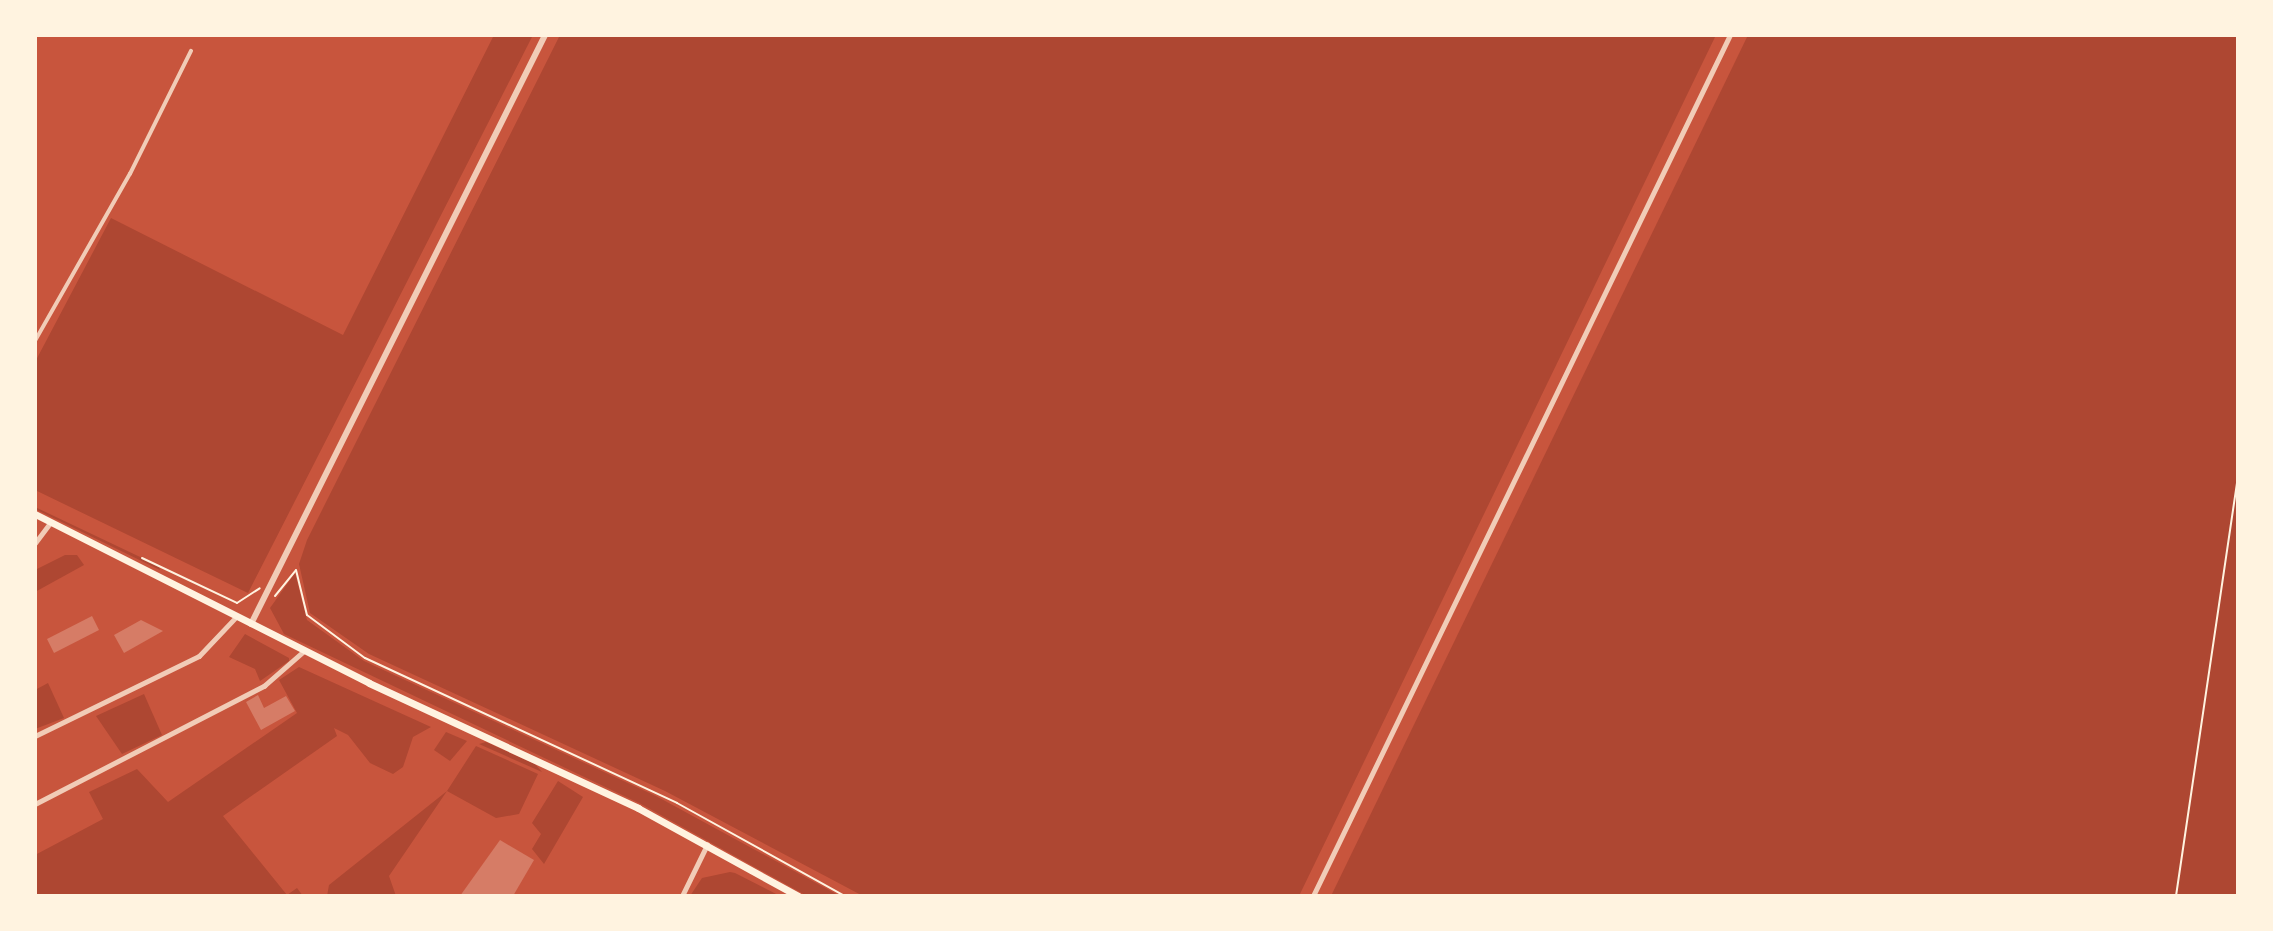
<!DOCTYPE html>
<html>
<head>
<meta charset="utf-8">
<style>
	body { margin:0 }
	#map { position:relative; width:2273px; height:931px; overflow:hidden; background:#c8553d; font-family:"PT Sans",sans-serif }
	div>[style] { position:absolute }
	.green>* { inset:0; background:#ae4732 }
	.building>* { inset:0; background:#d67c66 }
	.path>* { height:2px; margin:-1px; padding:0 1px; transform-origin:1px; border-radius:1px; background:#fff3e0 }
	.pedestrian>* { height:3.5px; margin:-1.75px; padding:0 1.75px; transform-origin:1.75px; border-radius:1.75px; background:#f1ccb7 }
	.minor>* { height:4.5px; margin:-2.25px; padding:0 2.25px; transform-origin:2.25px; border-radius:2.25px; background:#f1ccb7 }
	.tertiary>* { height:6px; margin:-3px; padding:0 3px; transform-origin:3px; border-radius:3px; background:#f1ccb7 }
	.secondary>* { height:7px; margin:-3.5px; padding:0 3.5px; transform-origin:3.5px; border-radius:3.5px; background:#fff3e0 }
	span { translate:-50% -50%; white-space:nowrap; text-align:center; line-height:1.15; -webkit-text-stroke:7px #fff3e0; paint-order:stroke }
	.frame { position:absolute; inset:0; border:37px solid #fff3e0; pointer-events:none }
</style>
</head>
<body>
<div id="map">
	<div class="green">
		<i style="clip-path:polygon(494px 35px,533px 35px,248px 593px,35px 490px,35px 362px,111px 218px,343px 335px)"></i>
		<i style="clip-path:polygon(560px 35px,1716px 35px,1299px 896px,863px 896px,665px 791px,369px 654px,310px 613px,299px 564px,307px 540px)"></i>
		<i style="clip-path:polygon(1748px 35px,2238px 35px,2238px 896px,1331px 896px)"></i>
		<i style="clip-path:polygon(35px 507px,159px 566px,160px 570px,35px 509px)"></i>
		<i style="clip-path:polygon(65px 555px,77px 555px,84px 565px,35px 592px,35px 570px)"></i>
		<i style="clip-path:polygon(295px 573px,307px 620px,364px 661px,656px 796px,840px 896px,807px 896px,641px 804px,284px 634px,270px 608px)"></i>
		<i style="clip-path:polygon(245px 634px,289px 658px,289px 661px,260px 681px,255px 669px,229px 657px)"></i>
		<i style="clip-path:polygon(299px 667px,431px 727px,413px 737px,403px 767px,393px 774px,370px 763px,348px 735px,334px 728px,337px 736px,223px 816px,287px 895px,297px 888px,303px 896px,35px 896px,35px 855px,103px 819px,89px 792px,137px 769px,168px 802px,297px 713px,279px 680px)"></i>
		<i style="clip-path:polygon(48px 683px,64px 718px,35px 729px,35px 690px)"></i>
		<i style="clip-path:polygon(144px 694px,162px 735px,122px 754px,96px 716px)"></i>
		<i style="clip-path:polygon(446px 732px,467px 741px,450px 761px,434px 750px)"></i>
		<i style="clip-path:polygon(486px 742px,535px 764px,542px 772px,479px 744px)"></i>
		<i style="clip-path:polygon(476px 746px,538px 774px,519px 814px,496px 818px,447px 791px,389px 876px,396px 896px,327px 896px,329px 885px,447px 791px)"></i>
		<i style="clip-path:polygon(558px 781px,583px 797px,544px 864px,532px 849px,541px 834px,532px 823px)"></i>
		<i style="clip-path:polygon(730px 872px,735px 873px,780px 896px,690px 896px,702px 878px)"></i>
	</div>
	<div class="building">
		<i style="clip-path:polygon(92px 616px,99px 630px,54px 653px,47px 639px)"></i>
		<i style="clip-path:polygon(141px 620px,163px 631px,124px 653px,114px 635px)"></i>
		<i style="clip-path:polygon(258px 695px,264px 708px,286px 696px,295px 711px,261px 730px,246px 702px)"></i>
		<i style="clip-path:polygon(500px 840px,534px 860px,513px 896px,460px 896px)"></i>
	</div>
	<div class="path">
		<i style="left:142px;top:558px;width:105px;rotate:25.3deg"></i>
		<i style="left:237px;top:603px;width:27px;rotate:-33deg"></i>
		<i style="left:275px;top:596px;width:33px;rotate:-51deg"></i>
		<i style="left:296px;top:570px;width:46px;rotate:76.3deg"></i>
		<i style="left:307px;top:615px;width:72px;rotate:36.6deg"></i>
		<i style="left:365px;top:658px;width:344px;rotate:24.9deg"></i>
		<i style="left:677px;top:803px;width:192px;rotate:29deg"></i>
		<i style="left:2176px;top:896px;width:424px;rotate:-81.6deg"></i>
	</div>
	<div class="pedestrian">
		<i style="left:35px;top:341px;width:192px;rotate:-60.4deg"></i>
		<i style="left:130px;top:174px;width:137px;rotate:-63.6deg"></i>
	</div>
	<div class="minor">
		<i style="left:35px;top:543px;width:26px;rotate:-53deg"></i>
		<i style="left:35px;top:736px;width:182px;rotate:-26deg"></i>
		<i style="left:199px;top:656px;width:54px;rotate:-46.5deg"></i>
		<i style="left:35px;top:804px;width:258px;rotate:-27.3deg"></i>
		<i style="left:264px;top:686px;width:53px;rotate:-41.2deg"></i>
		<i style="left:682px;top:896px;width:57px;rotate:-63.9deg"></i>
		<i style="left:1313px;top:896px;width:957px;rotate:-64.16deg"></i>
	</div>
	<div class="tertiary">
		<i style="left:251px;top:624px;width:658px;rotate:-63.47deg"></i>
	</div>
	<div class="secondary">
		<i style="left:35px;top:514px;width:374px;rotate:26.8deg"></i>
		<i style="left:369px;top:683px;width:297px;rotate:24.9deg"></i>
		<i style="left:638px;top:808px;width:183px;rotate:28.8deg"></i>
	</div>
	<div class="frame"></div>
</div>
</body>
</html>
